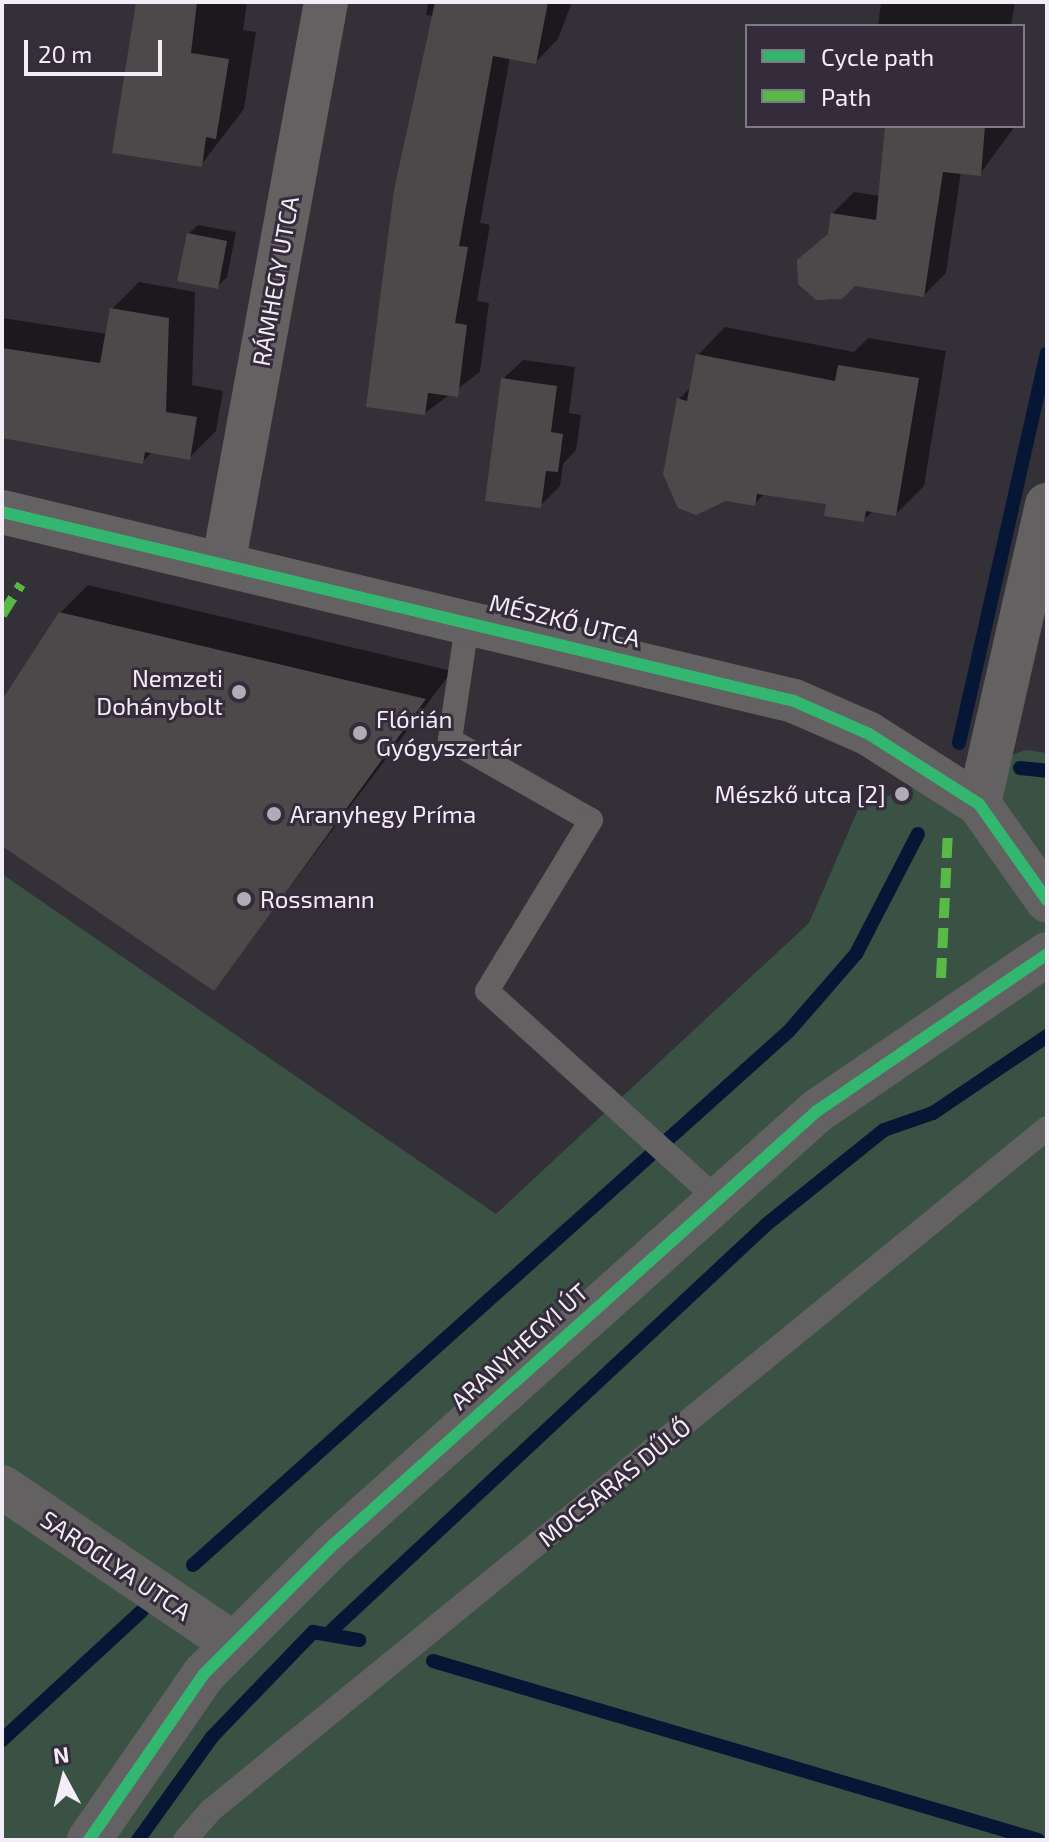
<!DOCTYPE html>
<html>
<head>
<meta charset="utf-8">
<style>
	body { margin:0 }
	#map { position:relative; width:1049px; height:1842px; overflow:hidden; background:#343038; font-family:"Exo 2",sans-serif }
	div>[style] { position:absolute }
	.green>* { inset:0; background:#395244 }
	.shadow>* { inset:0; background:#0007 }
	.stream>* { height:14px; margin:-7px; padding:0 7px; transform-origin:7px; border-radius:7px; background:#061736 }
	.building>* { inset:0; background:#4d494b }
	.service>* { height:24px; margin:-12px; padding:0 12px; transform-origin:12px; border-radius:12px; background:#646162 }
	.minor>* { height:44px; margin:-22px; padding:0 22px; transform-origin:22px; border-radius:22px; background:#646162 }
	.tertiary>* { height:44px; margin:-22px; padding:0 22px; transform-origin:22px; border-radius:22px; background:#646162 }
	.quiet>* { height:10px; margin-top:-5px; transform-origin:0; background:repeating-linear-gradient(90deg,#58b947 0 20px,transparent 0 30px) }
	.cycleway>* { height:12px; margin:-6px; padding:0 6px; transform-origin:6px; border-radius:6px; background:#33b770 }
	.dots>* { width:22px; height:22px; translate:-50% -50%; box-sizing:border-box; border:4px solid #352c3b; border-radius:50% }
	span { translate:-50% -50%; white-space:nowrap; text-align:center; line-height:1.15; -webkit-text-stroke:6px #352c3b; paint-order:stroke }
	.street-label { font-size:24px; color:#f3edf7 }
	.poi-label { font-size:24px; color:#f3edf7 }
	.right { translate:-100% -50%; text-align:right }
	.left { translate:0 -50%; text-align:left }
	.frame { position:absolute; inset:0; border:4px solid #f3edf7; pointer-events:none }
	.legend { position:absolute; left:745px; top:24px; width:280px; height:104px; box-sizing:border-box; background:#352c3b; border:2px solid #817986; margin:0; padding:10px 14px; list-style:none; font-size:24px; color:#f3edf7 }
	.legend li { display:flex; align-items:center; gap:16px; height:40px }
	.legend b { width:40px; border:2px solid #817986 }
	.north { position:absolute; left:24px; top:1738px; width:80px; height:80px; -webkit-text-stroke:6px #352c3b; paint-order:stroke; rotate:353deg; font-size:22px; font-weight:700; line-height:32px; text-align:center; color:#f3edf7 }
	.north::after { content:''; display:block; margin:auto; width:28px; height:36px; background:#f3edf7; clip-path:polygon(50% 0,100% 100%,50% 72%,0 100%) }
	.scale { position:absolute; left:24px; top:40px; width:138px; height:36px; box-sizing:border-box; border:4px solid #f3edf7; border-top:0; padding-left:10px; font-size:24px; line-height:28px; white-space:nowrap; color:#f3edf7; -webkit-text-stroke:6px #352c3b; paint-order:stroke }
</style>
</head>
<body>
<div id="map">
	<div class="green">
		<i style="clip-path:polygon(1026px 750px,1047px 753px,1047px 1840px,2px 1840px,2px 874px,496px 1214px,809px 923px,860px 805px)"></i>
	</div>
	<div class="shadow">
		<i style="clip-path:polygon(147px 2px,247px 2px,243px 30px,256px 32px,244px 109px,201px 165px)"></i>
		<i style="clip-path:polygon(428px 2px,572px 2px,558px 39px,536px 62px,510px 57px,480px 223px,490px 225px,477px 301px,489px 303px,480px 372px,425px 413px,435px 16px,426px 15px)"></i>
		<i style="clip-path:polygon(881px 2px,1015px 2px,1011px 26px,878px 26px)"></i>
		<i style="clip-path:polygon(887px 126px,1015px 126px,980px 174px,961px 172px,946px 273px,924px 295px,854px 284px,830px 300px,807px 293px,799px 261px,830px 232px,832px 214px,854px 192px,880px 196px)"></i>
		<i style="clip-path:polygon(198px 225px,236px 232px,227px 277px,218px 286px,188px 234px)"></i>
		<i style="clip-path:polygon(139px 282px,195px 292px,192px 385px,223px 391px,216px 431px,189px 458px,152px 452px,142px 462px,2px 437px,2px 318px,107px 334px,112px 309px)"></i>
		<i style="clip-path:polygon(725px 327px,854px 352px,868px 338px,946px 351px,924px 486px,896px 514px,874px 510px,863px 520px,828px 502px,765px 493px,754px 504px,679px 399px,692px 386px,698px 355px)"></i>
		<i style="clip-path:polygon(523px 360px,575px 367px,569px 413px,581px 415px,576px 450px,563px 464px,560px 486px,540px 506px,503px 379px)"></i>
		<i style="clip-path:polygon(88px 585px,452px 671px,213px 989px,2px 843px,2px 704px,60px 613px)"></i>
	</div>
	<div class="stream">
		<i style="left:959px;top:743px;width:399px;rotate:-77.3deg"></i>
		<i style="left:1020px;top:768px;width:27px;rotate:6deg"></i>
		<i style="left:193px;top:1565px;width:800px;rotate:-41.86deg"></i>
		<i style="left:789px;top:1031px;width:102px;rotate:-49deg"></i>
		<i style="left:856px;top:954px;width:135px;rotate:-62.7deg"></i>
		<i style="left:331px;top:1631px;width:596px;rotate:-43.03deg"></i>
		<i style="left:767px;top:1224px;width:150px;rotate:-38.8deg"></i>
		<i style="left:884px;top:1130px;width:52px;rotate:-19.1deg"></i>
		<i style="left:933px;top:1113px;width:138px;rotate:-34deg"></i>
		<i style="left:433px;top:1661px;width:631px;rotate:16.48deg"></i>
		<i style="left:2px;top:1740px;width:190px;rotate:-42.7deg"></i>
		<i style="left:138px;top:1840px;width:127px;rotate:-54.3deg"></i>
		<i style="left:212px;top:1737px;width:146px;rotate:-46.1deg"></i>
		<i style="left:313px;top:1632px;width:47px;rotate:9.9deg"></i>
	</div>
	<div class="building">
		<i style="clip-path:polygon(136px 2px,197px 2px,191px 53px,229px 59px,216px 139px,206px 137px,202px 167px,112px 153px)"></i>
		<i style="clip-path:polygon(435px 2px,548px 2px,536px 64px,493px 56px,459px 246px,468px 247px,455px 323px,467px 325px,458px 397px,428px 393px,425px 415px,366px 407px,394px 190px)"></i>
		<i style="clip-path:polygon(885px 126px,985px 126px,981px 176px,943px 172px,924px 297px,855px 286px,842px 299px,816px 300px,798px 284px,797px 260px,828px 234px,831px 213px,876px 220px)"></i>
		<i style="clip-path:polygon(187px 233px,227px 241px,218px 289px,177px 281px)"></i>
		<i style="clip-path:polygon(110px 308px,169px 318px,166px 412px,197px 417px,190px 460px,145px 452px,143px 464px,2px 438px,2px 348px,100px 363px)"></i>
		<i style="clip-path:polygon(696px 354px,835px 381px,838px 365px,919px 378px,896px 516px,866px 511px,864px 522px,824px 516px,826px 504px,757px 494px,755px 506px,726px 501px,696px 515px,678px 508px,663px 474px,677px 398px,687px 401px)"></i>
		<i style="clip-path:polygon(501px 378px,557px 386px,551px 432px,563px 434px,558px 472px,546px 471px,541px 508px,485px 501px)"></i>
		<i style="clip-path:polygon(59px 612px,426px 699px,214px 991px,2px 846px,2px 700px)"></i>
	</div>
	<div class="service">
		<i style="left:468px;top:619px;width:122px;rotate:98.5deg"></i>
		<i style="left:450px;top:740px;width:162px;rotate:29.6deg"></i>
		<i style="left:591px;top:820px;width:200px;rotate:121.3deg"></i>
		<i style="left:487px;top:991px;width:310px;rotate:42.1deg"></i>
		<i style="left:185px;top:1840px;width:38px;rotate:-49deg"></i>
		<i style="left:210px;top:1811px;width:1080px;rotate:-39.21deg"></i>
	</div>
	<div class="minor">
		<i style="left:2px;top:512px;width:814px;rotate:13.42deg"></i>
		<i style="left:794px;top:701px;width:82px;rotate:23.7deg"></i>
		<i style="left:869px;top:734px;width:130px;rotate:32.5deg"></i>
		<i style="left:979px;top:804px;width:118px;rotate:54.7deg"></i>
		<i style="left:224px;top:560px;width:567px;rotate:-79.64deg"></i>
		<i style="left:979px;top:804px;width:307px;rotate:-77.2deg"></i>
		<i style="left:2px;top:1487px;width:277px;rotate:34.1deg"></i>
	</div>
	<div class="tertiary">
		<i style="left:89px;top:1840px;width:202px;rotate:-55.3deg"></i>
		<i style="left:204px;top:1674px;width:182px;rotate:-45deg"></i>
		<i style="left:333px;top:1545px;width:650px;rotate:-41.88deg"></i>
		<i style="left:817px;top:1111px;width:278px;rotate:-34.3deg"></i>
	</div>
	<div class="quiet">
		<i style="left:2px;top:615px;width:36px;rotate:-58deg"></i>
		<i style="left:941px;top:978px;width:147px;rotate:-87.3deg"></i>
	</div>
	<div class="cycleway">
		<i style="left:2px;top:512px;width:814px;rotate:13.42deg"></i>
		<i style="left:794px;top:701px;width:82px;rotate:23.7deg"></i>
		<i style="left:869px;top:734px;width:130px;rotate:32.5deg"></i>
		<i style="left:979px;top:804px;width:118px;rotate:54.7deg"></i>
		<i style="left:89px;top:1840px;width:202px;rotate:-55.3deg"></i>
		<i style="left:204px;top:1674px;width:182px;rotate:-45deg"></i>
		<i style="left:333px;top:1545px;width:650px;rotate:-41.88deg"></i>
		<i style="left:817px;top:1111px;width:278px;rotate:-34.3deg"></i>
	</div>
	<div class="dots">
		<i style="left:239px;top:692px;background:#b0abb4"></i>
		<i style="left:360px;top:733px;background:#b0abb4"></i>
		<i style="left:902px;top:794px;background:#b0abb4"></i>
		<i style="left:274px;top:814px;background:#b0abb4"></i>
		<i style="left:244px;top:899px;background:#b0abb4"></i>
	</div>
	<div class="street-label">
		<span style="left:275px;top:281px;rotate:-80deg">RÁMHEGY UTCA</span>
		<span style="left:565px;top:620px;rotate:14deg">MÉSZKŐ UTCA</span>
		<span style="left:519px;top:1346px;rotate:-42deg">ARANYHEGYI ÚT</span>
		<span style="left:614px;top:1482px;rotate:-39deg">MOCSARAS DŰLŐ</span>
		<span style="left:116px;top:1565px;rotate:34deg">SAROGLYA UTCA</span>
	</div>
	<div class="poi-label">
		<span class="right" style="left:223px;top:692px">Nemzeti<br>Dohánybolt</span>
		<span class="left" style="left:376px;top:733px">Flórián<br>Gyógyszertár</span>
		<span class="right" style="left:886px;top:794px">Mészkő utca [2]</span>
		<span class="left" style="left:290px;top:814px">Aranyhegy Príma</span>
		<span class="left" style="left:260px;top:899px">Rossmann</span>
	</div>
	<div class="frame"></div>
	<ul class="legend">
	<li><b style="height:10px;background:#33b770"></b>Cycle path</li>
	<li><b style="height:10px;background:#58b947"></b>Path</li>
	</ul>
	<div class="north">N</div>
	<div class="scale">20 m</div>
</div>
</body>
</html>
